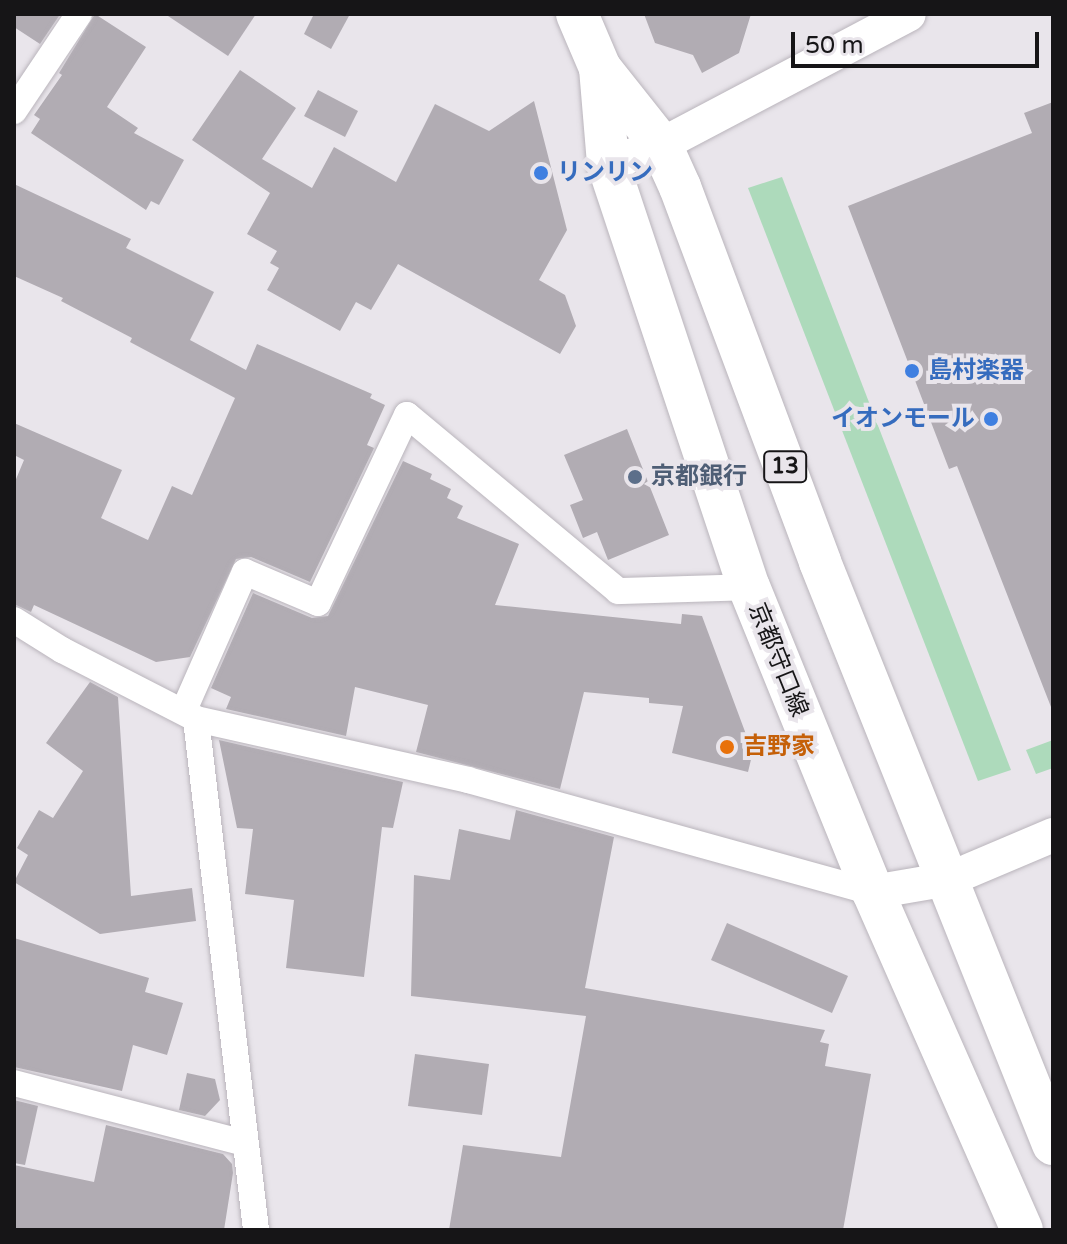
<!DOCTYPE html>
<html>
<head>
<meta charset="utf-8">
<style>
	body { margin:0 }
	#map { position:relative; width:1067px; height:1244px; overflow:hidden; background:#e9e5eb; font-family:"Varela Round","Noto Sans JP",sans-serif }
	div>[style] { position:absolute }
	.green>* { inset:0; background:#addabb }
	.building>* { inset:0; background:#b1acb3 }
	.roads { filter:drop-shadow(0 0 2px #bab5bc) drop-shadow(0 0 2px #bab5bc) }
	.minor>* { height:26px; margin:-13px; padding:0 13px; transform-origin:13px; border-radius:13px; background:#fff }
	.tertiary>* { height:34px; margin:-17px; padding:0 17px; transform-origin:17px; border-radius:17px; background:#fff }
	.primary>* { height:42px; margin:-21px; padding:0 21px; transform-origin:21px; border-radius:21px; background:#fff }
	.dots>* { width:22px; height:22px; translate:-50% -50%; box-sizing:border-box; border:4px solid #e9e5eb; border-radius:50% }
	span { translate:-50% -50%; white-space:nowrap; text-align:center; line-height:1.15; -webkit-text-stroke:8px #e9e5eb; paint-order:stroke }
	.shield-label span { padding:2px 6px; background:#e9e5eb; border:2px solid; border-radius:6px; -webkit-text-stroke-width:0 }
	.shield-label { font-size:22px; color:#161517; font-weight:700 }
	.shop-label { font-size:24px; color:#366cbe; font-weight:700 }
	.left { translate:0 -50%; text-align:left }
	.right { translate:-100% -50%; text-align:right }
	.service-label { font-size:24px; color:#4e5e75; font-weight:700 }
	.street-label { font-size:24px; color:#161517 }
	.food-label { font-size:24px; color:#c56008; font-weight:700 }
	.frame { position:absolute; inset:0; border:16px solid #161517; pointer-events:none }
	.scale { position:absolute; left:791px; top:32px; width:248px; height:36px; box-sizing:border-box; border:4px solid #161517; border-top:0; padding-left:10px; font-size:24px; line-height:28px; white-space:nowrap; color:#161517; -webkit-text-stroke:6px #e9e5eb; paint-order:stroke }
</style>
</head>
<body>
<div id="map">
	<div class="green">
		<i style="clip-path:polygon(782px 177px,1011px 770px,978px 781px,748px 188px)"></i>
		<i style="clip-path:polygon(1053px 740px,1053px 768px,1036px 774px,1026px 750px)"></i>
	</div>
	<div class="building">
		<i style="clip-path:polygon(14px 14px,56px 14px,59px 16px,40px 44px,14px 27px)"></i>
		<i style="clip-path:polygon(95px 14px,146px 47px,107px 107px,138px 128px,134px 133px,184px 160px,159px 205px,151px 201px,146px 210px,31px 133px,40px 119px,34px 115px,62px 75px,59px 73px)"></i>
		<i style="clip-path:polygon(165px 14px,256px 14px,228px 56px)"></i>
		<i style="clip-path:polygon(314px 14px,350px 14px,331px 49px,304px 34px)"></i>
		<i style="clip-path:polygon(644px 14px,751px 14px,739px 53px,702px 73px,693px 55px,655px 43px)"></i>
		<i style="clip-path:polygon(240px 70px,296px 108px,262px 159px,312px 188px,334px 147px,396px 182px,435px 104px,489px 131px,534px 101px,567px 230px,539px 280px,565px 295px,576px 326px,560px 354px,398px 264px,371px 310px,356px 302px,340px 331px,267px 290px,279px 268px,270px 263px,277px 251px,247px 234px,270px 193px,192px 140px)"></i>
		<i style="clip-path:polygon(318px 90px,358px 111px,345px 137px,304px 116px)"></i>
		<i style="clip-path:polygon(1053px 102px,1053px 707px,1051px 707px,957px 466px,949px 469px,848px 206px,1032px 133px,1024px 113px)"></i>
		<i style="clip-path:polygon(14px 184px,131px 239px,126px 248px,214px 292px,190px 340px,246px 370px,257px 344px,372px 394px,370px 398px,385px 405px,367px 445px,374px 448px,310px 582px,251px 557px,236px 559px,190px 657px,156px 662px,34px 605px,31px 612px,14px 604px,14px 484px,24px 460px,14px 455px,14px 423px,122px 470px,101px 518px,148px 540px,172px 486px,192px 495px,235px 398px,130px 342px,132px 338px,61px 301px,63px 298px,14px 276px)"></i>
		<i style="clip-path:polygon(627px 429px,669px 535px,608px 560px,597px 532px,583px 538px,570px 505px,583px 500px,564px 455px)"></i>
		<i style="clip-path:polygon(403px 461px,432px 474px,430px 479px,451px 489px,447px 498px,463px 506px,457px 518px,519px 544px,495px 605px,681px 624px,682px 614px,702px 616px,747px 737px,756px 739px,748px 772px,672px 753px,683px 706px,649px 703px,649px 698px,584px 692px,560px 789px,416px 752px,428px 705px,355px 687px,346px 736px,226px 709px,231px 697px,211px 688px,253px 593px,312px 618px,328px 616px)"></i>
		<i style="clip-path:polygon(90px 682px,118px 697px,131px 896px,192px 888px,196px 921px,100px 934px,14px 882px,28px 855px,17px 848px,39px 810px,53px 818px,83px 771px,46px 743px)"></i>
		<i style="clip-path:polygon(219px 740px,403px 782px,393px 828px,382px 827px,364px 977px,286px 968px,294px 900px,245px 894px,253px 829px,237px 828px)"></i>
		<i style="clip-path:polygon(516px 810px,614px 837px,585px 988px,825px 1030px,820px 1042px,829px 1044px,825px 1066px,871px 1074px,843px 1230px,449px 1230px,463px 1145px,561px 1157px,586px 1016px,411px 996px,414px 875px,450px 880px,459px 829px,510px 840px)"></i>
		<i style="clip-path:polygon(727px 923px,848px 976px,832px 1013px,711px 960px)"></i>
		<i style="clip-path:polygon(14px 938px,149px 978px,145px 992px,183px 1003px,167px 1055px,133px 1045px,122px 1091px,14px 1067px)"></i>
		<i style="clip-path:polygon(415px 1054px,489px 1064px,482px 1115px,408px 1106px)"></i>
		<i style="clip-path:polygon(187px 1073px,215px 1079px,220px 1100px,205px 1116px,179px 1110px)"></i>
		<i style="clip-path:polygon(14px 1100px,38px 1106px,25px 1165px,14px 1163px)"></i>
		<i style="clip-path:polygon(106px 1125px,223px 1154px,232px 1164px,233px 1173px,224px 1230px,14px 1230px,14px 1165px,94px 1182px)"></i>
	</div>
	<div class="roads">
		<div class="minor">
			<i style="left:14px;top:111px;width:117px;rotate:-56.2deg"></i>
			<i style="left:14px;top:620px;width:57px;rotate:32deg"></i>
			<i style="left:62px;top:650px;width:151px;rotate:27.2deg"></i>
			<i style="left:196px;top:719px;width:279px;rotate:12.6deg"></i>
			<i style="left:468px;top:780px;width:420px;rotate:15.5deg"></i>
			<i style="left:184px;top:710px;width:151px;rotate:-66.2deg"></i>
			<i style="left:245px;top:572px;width:79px;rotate:23deg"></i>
			<i style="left:318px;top:603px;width:208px;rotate:-64.7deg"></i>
			<i style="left:407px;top:415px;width:275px;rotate:39.8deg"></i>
			<i style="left:618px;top:591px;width:131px;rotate:-1.7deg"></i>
			<i style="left:196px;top:719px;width:515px;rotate:83.3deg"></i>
			<i style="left:14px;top:1083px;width:238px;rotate:14.6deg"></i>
		</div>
		<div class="tertiary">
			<i style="left:608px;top:164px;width:56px;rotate:-19.7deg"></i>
			<i style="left:661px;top:145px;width:280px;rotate:-27.8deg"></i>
			<i style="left:873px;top:892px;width:77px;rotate:-9.7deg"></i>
			<i style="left:949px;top:879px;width:113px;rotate:-22.9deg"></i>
		</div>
		<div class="primary">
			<i style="left:577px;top:14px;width:59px;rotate:66.9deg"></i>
			<i style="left:600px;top:68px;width:98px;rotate:51.6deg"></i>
			<i style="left:661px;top:145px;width:46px;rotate:65.7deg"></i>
			<i style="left:680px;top:187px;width:400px;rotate:69.5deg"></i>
			<i style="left:820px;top:562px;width:627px;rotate:68.18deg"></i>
			<i style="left:600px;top:68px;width:96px;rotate:85.2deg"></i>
			<i style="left:608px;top:164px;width:446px;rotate:71.6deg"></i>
			<i style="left:749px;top:587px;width:329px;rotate:67.9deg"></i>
			<i style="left:873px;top:892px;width:369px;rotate:66.2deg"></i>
		</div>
	</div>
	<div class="dots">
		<i style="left:541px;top:173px;background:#3f7fe0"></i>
		<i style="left:912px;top:371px;background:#3f7fe0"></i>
		<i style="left:991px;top:419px;background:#3f7fe0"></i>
		<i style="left:635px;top:477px;background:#5c6f8a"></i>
		<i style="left:727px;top:747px;background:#e8710a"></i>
	</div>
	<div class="shield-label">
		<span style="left:785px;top:467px">13</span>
	</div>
	<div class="shop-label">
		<span class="left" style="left:557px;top:173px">リンリン</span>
		<span class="left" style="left:928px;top:371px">島村楽器</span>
		<span class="right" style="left:975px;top:419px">イオンモール</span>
	</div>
	<div class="service-label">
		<span class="left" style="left:651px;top:477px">京都銀行</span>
	</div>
	<div class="street-label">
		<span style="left:778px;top:660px;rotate:68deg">京都守口線</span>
	</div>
	<div class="food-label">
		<span class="left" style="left:743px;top:747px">吉野家</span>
	</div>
	<div class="frame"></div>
	<div class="scale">50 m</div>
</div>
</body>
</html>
